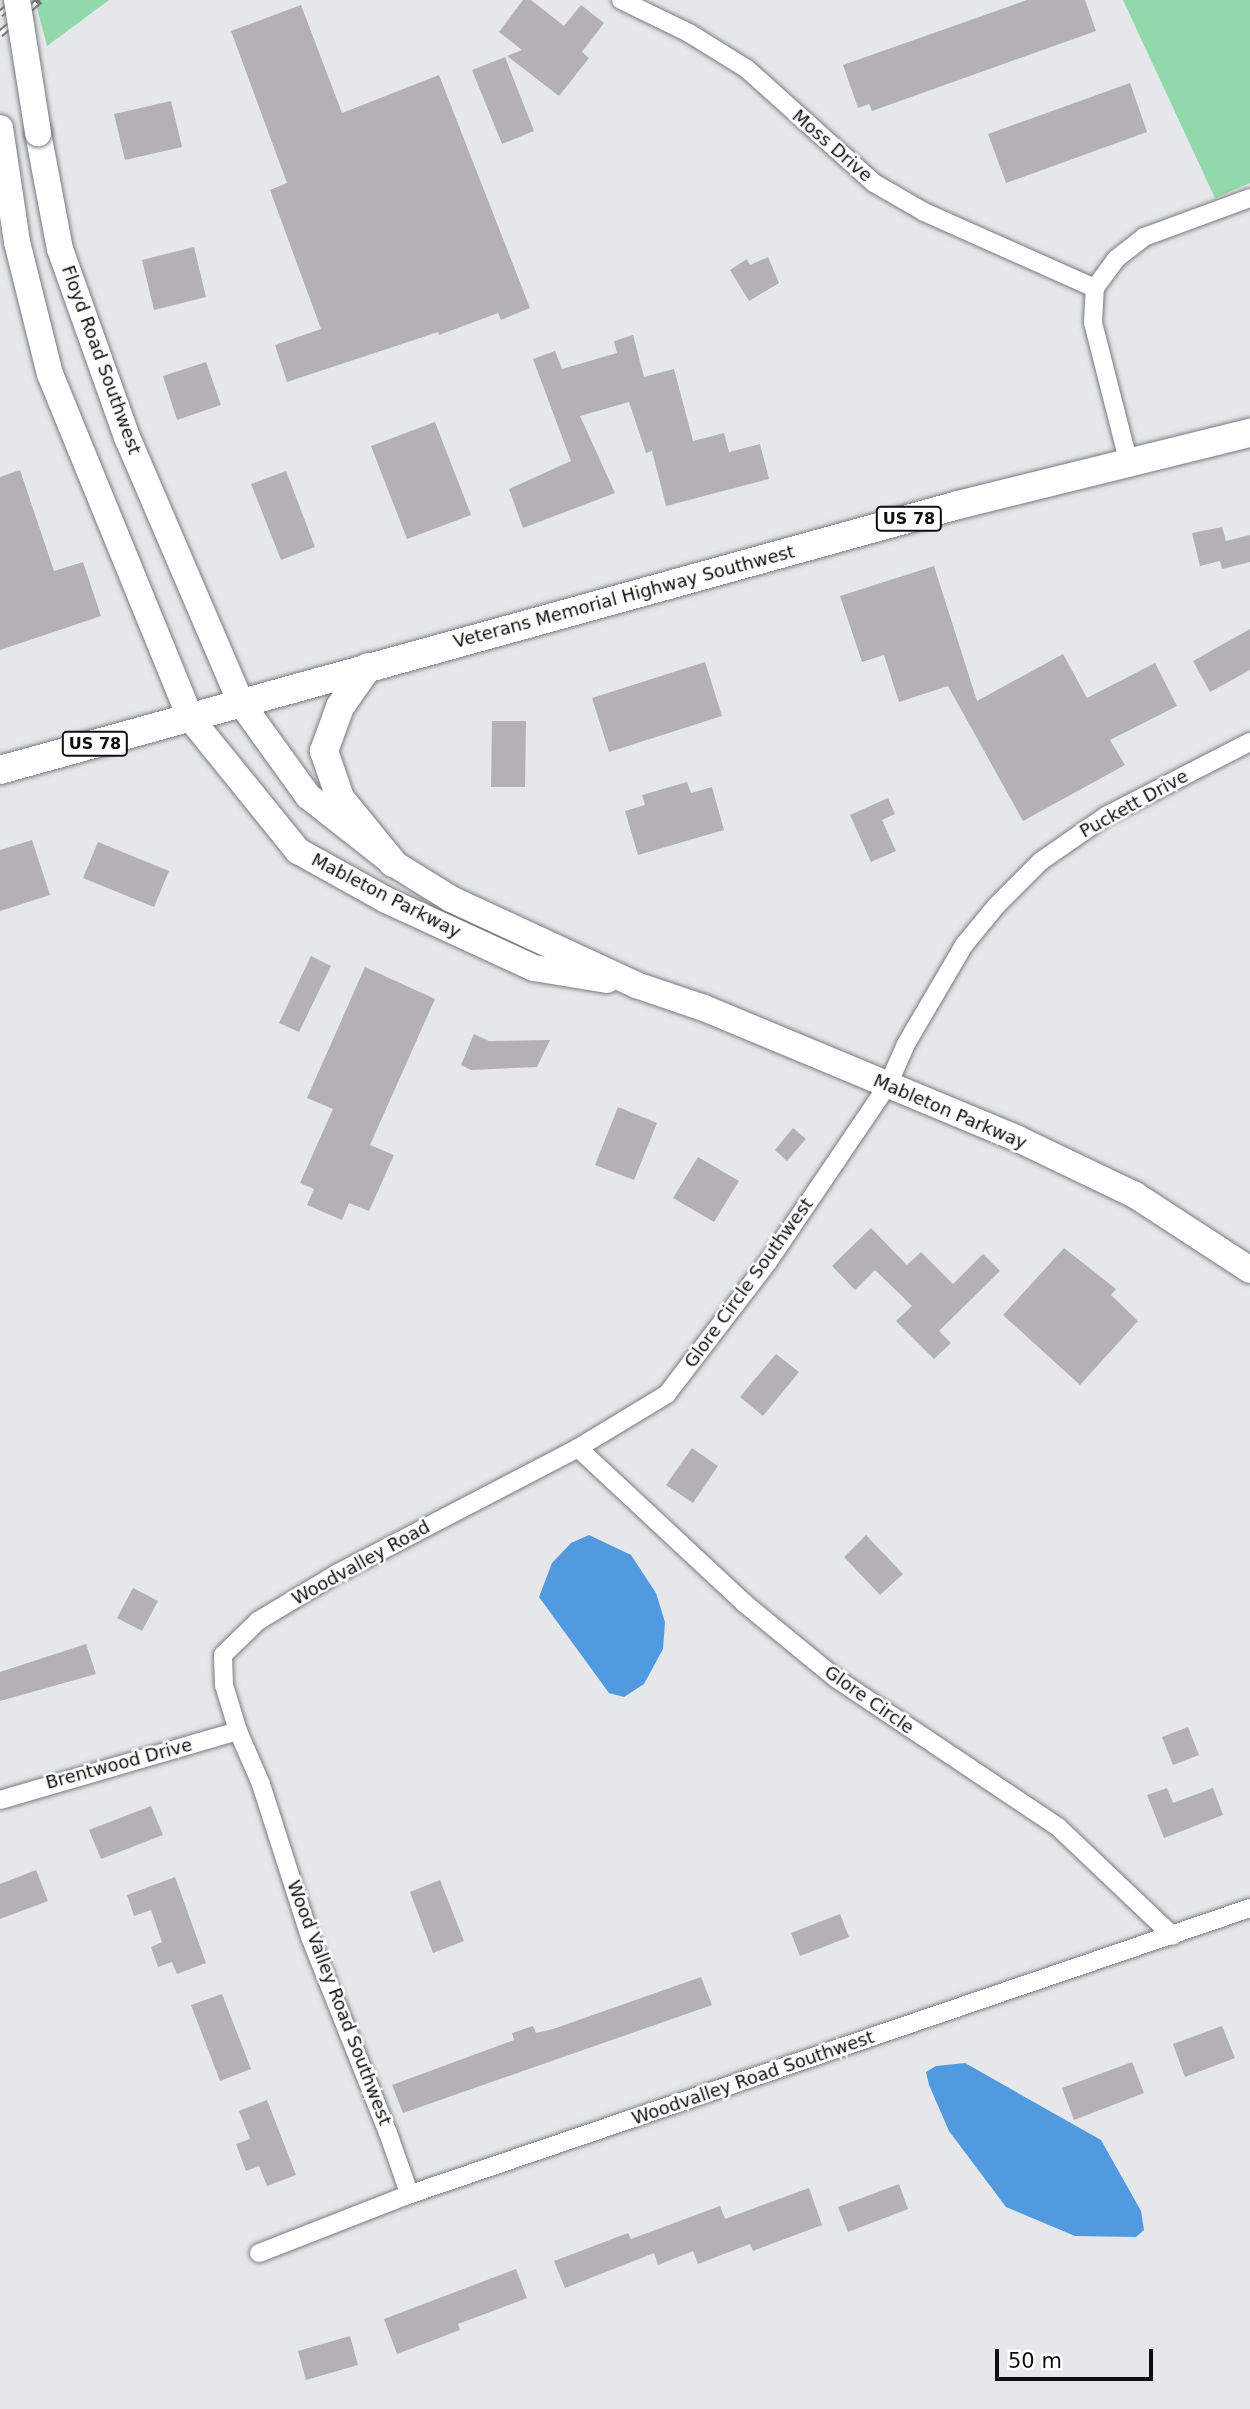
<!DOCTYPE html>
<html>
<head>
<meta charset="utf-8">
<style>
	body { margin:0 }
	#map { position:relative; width:1250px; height:2409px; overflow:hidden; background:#e5e7ea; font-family:"DejaVu Sans",sans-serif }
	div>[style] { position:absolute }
	.green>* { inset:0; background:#91d9aa }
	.water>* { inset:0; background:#519ae0 }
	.building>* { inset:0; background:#b4b1b4 }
	.roads { filter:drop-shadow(0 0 2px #7a7b7e) drop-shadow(0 0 2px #7a7b7e) }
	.street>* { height:18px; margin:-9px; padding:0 9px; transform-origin:9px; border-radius:9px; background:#fff }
	.secondary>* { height:26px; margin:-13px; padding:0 13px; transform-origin:13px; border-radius:13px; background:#fff }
	.primary>* { height:28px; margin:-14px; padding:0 14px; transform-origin:14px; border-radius:14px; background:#fff }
	.rail>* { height:8px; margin-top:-4px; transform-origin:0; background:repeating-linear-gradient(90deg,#fff 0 16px,#727375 0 32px); box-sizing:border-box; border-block:2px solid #727375 }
	.bridges { filter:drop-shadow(0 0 2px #7a7b7e) drop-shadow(0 0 2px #7a7b7e) }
	.secondary-bridge>* { height:26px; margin:-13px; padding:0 13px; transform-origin:13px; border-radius:13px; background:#fff }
	span { translate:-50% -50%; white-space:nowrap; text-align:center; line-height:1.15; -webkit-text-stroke:5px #fff; paint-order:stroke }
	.shield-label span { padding:2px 5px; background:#fff; border:2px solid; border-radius:5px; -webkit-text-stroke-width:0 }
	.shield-label { font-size:16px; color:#0f0f10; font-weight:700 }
	.street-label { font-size:18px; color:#0f0f10 }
	.scale { position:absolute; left:995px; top:2349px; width:158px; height:32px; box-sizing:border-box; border:4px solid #0f0f10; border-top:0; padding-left:9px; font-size:21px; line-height:24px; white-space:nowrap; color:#0f0f10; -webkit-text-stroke:5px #fff; paint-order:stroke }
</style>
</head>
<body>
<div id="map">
	<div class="green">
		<i style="clip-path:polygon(35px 0,109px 0,47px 46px)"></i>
		<i style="clip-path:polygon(1123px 0,1250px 0,1250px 183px,1215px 198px)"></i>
	</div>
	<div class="water">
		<i style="clip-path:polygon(589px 1535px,631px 1555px,656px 1593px,665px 1622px,663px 1649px,644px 1684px,624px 1697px,609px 1693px,539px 1597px,552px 1563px,571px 1543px)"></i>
		<i style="clip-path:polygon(965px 2063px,1101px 2140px,1141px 2211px,1144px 2230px,1136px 2237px,1075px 2236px,1006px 2207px,949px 2131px,929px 2085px,926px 2072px,936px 2066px)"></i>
	</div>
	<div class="building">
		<i style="clip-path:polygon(523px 0,531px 0,564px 26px,581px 5px,604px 23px,582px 52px,589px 58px,559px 96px,507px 56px,522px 50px,499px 32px)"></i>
		<i style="clip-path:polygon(1027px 0,1085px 0,1096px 31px,872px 111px,869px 104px,858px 108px,843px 65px)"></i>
		<i style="clip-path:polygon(301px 5px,342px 113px,439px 75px,530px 308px,501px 320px,498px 313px,439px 335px,438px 332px,287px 382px,275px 345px,321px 329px,270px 190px,287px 183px,231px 31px)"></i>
		<i style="clip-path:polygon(505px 57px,534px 131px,502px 144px,472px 70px)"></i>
		<i style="clip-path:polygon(1130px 83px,1147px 132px,1006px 183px,988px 134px)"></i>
		<i style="clip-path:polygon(171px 101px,182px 147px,125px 160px,114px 114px)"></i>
		<i style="clip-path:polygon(194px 247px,206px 297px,154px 310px,142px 260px)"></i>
		<i style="clip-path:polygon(768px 257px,779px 283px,749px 301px,730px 270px,747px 259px,750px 265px)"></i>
		<i style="clip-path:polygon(633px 335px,644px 377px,674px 369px,693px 441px,724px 433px,729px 452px,760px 444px,769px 479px,666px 506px,652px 451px,646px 453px,629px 402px,580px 416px,615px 493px,523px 528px,509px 489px,571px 461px,533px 359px,555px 351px,562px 369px,617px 353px,614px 341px)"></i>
		<i style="clip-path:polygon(206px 362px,221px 405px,177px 420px,163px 376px)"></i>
		<i style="clip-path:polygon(435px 422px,471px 515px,407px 539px,371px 446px)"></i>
		<i style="clip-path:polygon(20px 470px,54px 571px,83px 562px,101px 616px,0 650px,0 477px)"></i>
		<i style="clip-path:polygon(286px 471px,315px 547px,281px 560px,251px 484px)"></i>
		<i style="clip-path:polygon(1222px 527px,1226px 541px,1250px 535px,1250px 562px,1222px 569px,1220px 561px,1200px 566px,1192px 533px)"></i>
		<i style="clip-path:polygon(934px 566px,977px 701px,1063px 654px,1087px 698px,1155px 663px,1177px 706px,1110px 740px,1125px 765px,1023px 821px,948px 686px,899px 702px,884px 655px,862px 662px,840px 596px)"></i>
		<i style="clip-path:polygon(1250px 629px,1250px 670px,1210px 692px,1193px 661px)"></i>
		<i style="clip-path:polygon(705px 662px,722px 716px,609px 752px,592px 698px)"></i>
		<i style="clip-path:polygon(492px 721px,526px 721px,525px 787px,491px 787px)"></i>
		<i style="clip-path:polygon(687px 782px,691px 793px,712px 787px,724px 830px,638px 855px,625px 811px,645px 805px,642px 795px)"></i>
		<i style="clip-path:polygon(888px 798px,895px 814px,882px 820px,896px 851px,871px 862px,850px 815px)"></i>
		<i style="clip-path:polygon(32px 840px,50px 895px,0 911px,0 850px)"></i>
		<i style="clip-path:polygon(98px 842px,169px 871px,154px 907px,83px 878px)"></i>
		<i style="clip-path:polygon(311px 956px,331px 966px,299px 1032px,279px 1023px)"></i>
		<i style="clip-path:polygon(365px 967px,435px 999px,370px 1145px,394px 1155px,369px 1211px,349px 1203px,342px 1220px,307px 1205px,314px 1189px,300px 1183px,333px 1109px,307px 1098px)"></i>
		<i style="clip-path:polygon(474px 1034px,489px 1041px,550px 1040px,537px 1067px,471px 1070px,461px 1065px)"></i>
		<i style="clip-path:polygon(618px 1107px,657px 1123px,634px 1180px,595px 1165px)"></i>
		<i style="clip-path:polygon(793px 1128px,806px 1139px,787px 1161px,775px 1150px)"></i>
		<i style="clip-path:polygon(698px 1157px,739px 1181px,714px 1222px,673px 1198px)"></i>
		<i style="clip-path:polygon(871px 1228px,907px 1265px,921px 1252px,953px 1284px,983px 1254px,1000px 1271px,939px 1331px,951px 1343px,934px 1359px,896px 1321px,912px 1306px,875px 1270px,855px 1290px,832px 1266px)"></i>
		<i style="clip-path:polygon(1064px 1248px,1116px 1289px,1111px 1295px,1138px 1321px,1080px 1385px,1003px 1315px)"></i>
		<i style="clip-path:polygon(776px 1354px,799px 1372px,763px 1416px,740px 1397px)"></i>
		<i style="clip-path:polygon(692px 1448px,718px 1466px,693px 1503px,666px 1485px)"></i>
		<i style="clip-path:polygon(866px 1535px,903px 1574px,880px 1595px,844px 1557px)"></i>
		<i style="clip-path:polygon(133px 1588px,158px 1601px,142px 1631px,117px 1618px)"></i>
		<i style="clip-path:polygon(86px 1644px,96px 1674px,0 1701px,0 1672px)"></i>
		<i style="clip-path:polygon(1188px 1727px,1199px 1755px,1173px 1765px,1162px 1737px)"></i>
		<i style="clip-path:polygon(1167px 1788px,1173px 1803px,1213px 1788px,1223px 1815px,1164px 1838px,1147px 1795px)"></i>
		<i style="clip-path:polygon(151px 1806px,163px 1835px,101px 1859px,89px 1830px)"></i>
		<i style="clip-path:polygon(36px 1870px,48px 1901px,0 1919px,0 1884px)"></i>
		<i style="clip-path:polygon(175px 1877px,206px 1963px,177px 1974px,172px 1962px,158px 1967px,151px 1947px,162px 1942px,151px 1910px,134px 1916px,127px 1895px)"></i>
		<i style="clip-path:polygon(440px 1880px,464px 1941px,433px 1953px,410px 1892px)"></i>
		<i style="clip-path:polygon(840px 1914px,849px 1937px,800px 1956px,791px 1933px)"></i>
		<i style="clip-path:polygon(701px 1977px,712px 2005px,403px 2113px,392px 2085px,514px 2040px,512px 2033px,533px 2026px,536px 2033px,553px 2029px)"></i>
		<i style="clip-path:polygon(222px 1994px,251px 2069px,220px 2081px,191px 2005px)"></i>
		<i style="clip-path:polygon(1222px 2026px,1235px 2058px,1185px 2077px,1173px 2044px)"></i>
		<i style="clip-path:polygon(1132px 2062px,1144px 2093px,1074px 2120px,1062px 2088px)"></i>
		<i style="clip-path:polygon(267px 2100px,296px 2175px,267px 2186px,259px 2166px,246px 2171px,236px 2144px,250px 2139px,239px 2111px)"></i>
		<i style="clip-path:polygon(899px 2184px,908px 2209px,848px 2232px,838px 2207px)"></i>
		<i style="clip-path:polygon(809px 2188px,822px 2225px,753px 2251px,750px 2244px,698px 2264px,693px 2251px,658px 2265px,654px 2253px,565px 2288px,554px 2261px,628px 2233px,631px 2239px,720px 2206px,725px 2219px)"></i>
		<i style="clip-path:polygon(516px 2269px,527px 2298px,458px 2324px,460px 2330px,397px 2354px,384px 2319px)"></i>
		<i style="clip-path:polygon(350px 2336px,358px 2365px,306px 2380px,298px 2351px)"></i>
	</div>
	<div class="roads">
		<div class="street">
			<i style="left:621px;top:0;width:76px;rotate:25.9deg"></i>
			<i style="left:689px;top:33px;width:68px;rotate:31.8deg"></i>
			<i style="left:747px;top:69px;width:171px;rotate:41.9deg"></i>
			<i style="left:874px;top:183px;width:58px;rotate:30.1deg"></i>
			<i style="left:924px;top:212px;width:187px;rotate:24deg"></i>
			<i style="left:1128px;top:460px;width:141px;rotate:-104.3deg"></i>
			<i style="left:1093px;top:323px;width:35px;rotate:-87deg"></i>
			<i style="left:1095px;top:288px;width:36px;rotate:-54deg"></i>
			<i style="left:1116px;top:259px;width:36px;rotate:-38deg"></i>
			<i style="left:1144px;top:237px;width:113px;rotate:-20.2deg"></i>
			<i style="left:578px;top:1448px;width:227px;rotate:43deg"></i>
			<i style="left:744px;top:1603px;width:120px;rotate:39.3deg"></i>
			<i style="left:837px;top:1679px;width:266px;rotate:33.8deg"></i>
			<i style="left:1058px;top:1827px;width:158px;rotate:43.5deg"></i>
			<i style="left:0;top:1800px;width:248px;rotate:-16.2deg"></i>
			<i style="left:405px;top:2196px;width:7px;rotate:-63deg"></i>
			<i style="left:408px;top:2190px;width:60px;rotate:-109.3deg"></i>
			<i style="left:388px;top:2133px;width:211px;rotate:-111.7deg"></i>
			<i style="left:310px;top:1937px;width:161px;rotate:-107.8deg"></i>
			<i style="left:261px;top:1784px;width:58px;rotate:-113.5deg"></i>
			<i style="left:238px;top:1731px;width:48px;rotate:-106.9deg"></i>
			<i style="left:224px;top:1685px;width:30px;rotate:-92deg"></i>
			<i style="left:223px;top:1655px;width:49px;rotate:-44.2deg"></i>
			<i style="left:258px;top:1621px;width:93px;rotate:-31deg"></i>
			<i style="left:338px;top:1573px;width:271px;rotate:-27.5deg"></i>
			<i style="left:578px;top:1448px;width:104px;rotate:-31.2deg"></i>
			<i style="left:667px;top:1394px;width:166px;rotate:-52.6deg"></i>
			<i style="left:768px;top:1262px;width:214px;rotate:-55.9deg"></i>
			<i style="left:888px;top:1085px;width:45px;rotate:-66.3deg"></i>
			<i style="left:906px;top:1044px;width:115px;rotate:-59.6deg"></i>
			<i style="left:964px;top:945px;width:52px;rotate:-50.5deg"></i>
			<i style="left:997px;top:905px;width:62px;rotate:-45deg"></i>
			<i style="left:1041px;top:861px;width:79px;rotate:-34.7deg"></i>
			<i style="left:1106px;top:816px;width:162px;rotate:-27.2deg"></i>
			<i style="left:259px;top:2253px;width:157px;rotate:-21.3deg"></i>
			<i style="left:405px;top:2196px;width:893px;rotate:-18.82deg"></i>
		</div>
		<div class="secondary">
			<i style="left:0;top:128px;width:115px;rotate:81.5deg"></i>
			<i style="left:17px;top:242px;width:136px;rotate:76deg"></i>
			<i style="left:50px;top:374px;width:373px;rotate:67.8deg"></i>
			<i style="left:191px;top:719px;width:170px;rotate:51deg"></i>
			<i style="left:298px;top:851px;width:101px;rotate:29.1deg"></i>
			<i style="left:386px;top:900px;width:163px;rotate:24.7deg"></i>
			<i style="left:534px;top:968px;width:74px;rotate:9.3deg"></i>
			<i style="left:38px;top:133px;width:118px;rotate:79.3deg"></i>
			<i style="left:60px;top:249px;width:200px;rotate:70.4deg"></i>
			<i style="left:127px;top:437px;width:289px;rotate:66.8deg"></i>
			<i style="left:241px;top:703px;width:115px;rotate:54.2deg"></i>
			<i style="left:308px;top:796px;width:108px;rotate:38.2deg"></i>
			<i style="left:393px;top:863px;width:68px;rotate:31.8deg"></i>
			<i style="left:451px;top:899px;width:204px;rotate:24.9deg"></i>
			<i style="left:636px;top:985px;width:72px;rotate:18.7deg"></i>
			<i style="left:704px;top:1008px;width:340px;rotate:22.6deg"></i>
			<i style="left:1018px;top:1139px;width:130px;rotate:25.6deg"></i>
			<i style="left:1135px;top:1195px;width:137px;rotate:33.1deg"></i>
		</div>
		<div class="primary">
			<i style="left:368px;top:667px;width:49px;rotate:125deg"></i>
			<i style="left:340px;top:707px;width:47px;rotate:110deg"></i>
			<i style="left:324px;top:751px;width:50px;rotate:71.2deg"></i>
			<i style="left:340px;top:798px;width:84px;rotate:50.8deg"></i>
			<i style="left:0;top:770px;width:994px;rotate:-15.46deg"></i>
			<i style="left:958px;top:505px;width:301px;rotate:-13.9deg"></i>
		</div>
	</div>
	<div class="rail">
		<i style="left:0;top:14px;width:22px;rotate:-39deg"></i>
		<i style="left:0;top:34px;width:52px;rotate:-40.4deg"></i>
	</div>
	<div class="bridges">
		<div class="secondary-bridge">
			<i style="left:17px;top:0;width:135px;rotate:81deg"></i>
		</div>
	</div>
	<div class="shield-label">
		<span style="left:909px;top:519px">US 78</span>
		<span style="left:95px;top:744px">US 78</span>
	</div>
	<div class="street-label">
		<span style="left:832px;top:146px;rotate:41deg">Moss Drive</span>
		<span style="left:101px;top:360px;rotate:70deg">Floyd Road Southwest</span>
		<span style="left:624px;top:597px;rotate:-15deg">Veterans Memorial Highway Southwest</span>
		<span style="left:1134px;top:804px;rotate:-29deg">Puckett Drive</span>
		<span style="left:386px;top:896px;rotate:27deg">Mableton Parkway</span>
		<span style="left:950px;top:1112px;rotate:23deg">Mableton Parkway</span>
		<span style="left:749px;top:1283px;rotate:-54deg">Glore Circle Southwest</span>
		<span style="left:361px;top:1563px;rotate:-29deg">Woodvalley Road</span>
		<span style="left:869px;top:1700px;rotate:35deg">Glore Circle</span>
		<span style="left:119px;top:1764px;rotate:-15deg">Brentwood Drive</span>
		<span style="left:339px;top:2003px;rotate:69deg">Wood Valley Road Southwest</span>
		<span style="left:753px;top:2078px;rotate:-19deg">Woodvalley Road Southwest</span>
	</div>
	<div class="scale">50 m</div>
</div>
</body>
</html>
